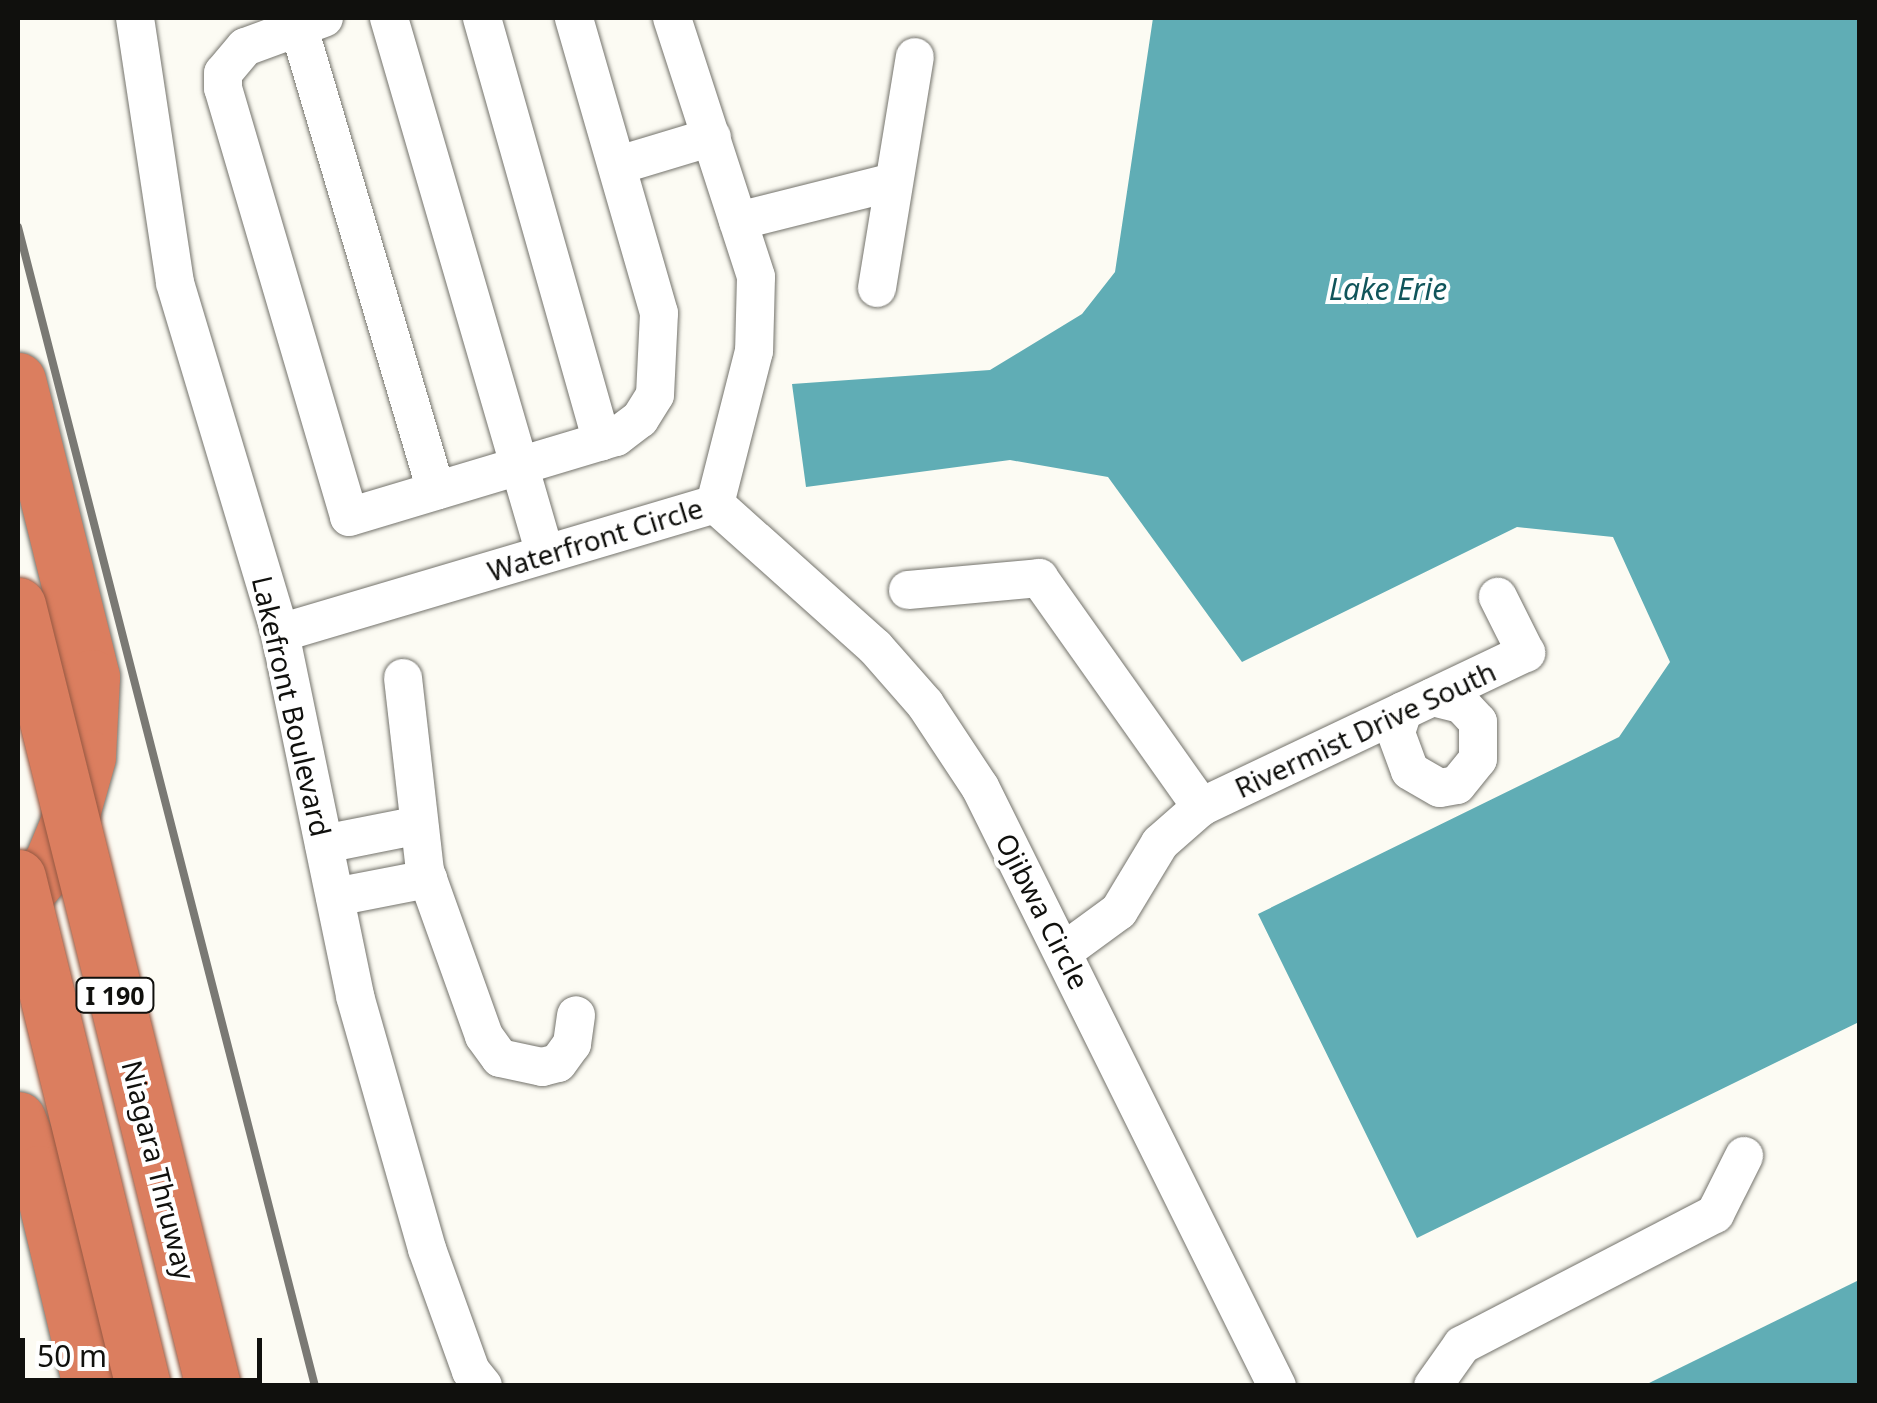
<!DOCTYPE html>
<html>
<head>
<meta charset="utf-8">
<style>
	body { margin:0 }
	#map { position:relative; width:1877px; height:1403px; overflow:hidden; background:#fcfbf3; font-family:"Noto Sans",sans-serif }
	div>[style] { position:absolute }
	.water>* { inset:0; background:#60adb5 }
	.roads { filter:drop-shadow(0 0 2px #74736c) drop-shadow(0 0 2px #74736c) }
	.minor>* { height:38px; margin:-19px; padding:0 19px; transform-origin:19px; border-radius:19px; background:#fff }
	.highway>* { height:55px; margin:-27.5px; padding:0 27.5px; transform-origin:27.5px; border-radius:27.5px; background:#db7e5f }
	.rail>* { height:8px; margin:-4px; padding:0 4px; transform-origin:4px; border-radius:4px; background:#7a7974 }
	.bridges { filter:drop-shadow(0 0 2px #945842) drop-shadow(0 0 2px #945842) }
	.highway-bridge>* { height:55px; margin:-27.5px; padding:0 27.5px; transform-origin:27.5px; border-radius:27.5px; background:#db7e5f }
	span { translate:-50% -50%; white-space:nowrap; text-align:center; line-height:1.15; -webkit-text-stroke:8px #fff; paint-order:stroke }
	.shield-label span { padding:2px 8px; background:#fff; border:2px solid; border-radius:8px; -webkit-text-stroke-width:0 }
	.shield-label { font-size:25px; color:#10100d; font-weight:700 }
	.street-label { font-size:28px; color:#10100d }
	.water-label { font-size:30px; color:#11555b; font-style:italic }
	.frame { position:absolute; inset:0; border:20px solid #10100d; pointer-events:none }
	.scale { position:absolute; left:20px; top:1338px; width:242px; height:45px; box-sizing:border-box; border:5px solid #10100d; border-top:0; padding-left:12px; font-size:30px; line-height:35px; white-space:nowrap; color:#10100d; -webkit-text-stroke:8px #fff; paint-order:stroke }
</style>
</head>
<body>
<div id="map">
	<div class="water">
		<i style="clip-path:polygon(1153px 18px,1859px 18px,1859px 1022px,1417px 1238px,1258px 914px,1619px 737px,1670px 662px,1613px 537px,1517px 527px,1242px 662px,1108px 477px,1010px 460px,806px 487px,792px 384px,990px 370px,1082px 314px,1115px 272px)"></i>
		<i style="clip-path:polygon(1859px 1280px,1859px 1385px,1645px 1385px)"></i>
	</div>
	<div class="roads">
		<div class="minor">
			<i style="left:135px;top:18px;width:268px;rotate:81.4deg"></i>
			<i style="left:175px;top:283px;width:365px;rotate:73.3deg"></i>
			<i style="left:280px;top:633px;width:371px;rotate:78.3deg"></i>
			<i style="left:355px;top:996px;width:263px;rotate:74.1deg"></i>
			<i style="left:427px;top:1249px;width:130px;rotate:70.2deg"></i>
			<i style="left:471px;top:1371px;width:19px;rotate:51deg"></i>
			<i style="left:296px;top:18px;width:493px;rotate:73.5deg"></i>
			<i style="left:324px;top:18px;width:84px;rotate:159.8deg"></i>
			<i style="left:245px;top:47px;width:34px;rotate:130deg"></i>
			<i style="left:223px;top:73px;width:15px;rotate:90deg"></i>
			<i style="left:223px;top:88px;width:447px;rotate:73.6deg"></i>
			<i style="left:349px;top:517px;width:279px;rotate:-16.7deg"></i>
			<i style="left:616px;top:437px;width:30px;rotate:-37deg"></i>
			<i style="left:640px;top:419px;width:28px;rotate:-58deg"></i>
			<i style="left:655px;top:395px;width:82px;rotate:-87.2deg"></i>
			<i style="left:659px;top:313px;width:307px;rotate:-106.1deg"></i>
			<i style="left:389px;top:18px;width:558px;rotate:73.77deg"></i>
			<i style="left:482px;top:18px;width:440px;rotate:74.2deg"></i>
			<i style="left:672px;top:18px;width:272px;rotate:72deg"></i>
			<i style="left:756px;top:277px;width:74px;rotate:91.5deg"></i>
			<i style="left:754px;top:351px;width:158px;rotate:104.3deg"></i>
			<i style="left:619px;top:165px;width:97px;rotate:-16.8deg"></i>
			<i style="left:738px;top:221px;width:160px;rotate:-14.1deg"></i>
			<i style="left:877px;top:288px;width:234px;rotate:-80.7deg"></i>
			<i style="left:715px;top:504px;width:215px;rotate:41.8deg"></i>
			<i style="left:875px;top:647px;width:76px;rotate:48.7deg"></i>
			<i style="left:925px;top:704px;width:100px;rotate:56.5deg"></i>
			<i style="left:980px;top:787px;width:669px;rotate:63.63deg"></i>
			<i style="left:908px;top:590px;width:132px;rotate:-5.2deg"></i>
			<i style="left:1039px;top:578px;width:281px;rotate:54.7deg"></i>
			<i style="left:280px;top:633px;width:454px;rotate:-16.5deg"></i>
			<i style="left:403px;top:678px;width:194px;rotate:83.5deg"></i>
			<i style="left:425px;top:871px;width:175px;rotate:70.3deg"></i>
			<i style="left:484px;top:1036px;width:27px;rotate:54deg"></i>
			<i style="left:500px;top:1058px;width:43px;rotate:12.1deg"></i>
			<i style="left:542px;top:1067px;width:16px;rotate:-14deg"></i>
			<i style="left:558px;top:1063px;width:24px;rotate:-54deg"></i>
			<i style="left:572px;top:1044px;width:29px;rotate:-82deg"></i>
			<i style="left:1403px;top:711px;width:23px;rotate:108deg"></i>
			<i style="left:1396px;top:733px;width:40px;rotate:69.8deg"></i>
			<i style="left:1410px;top:771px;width:34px;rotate:30deg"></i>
			<i style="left:1440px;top:788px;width:17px;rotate:-10deg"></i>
			<i style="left:1457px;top:785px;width:33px;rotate:-51deg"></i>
			<i style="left:1478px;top:759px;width:37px;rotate:-90deg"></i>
			<i style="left:1478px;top:722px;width:25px;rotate:-133deg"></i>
			<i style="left:1461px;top:704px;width:29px;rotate:-166deg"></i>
			<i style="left:324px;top:844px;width:93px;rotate:-11.2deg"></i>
			<i style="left:335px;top:897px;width:95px;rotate:-11deg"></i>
			<i style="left:1063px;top:952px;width:69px;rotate:-36.2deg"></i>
			<i style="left:1119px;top:911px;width:79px;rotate:-58.9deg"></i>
			<i style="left:1160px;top:843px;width:55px;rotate:-41.3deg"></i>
			<i style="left:1201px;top:807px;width:360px;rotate:-25.4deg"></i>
			<i style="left:1526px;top:653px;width:63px;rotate:-116.6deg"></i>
			<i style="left:1433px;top:1386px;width:50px;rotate:-54.7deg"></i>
			<i style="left:1462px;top:1345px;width:285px;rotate:-27.4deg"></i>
			<i style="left:1715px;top:1214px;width:65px;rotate:-63.4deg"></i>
		</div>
		<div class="highway">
			<i style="left:18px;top:380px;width:306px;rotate:76deg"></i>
			<i style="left:92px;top:677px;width:80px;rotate:92.9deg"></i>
			<i style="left:88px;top:757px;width:55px;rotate:105.8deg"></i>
			<i style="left:73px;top:810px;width:57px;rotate:112.5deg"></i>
			<i style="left:51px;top:863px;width:52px;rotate:129.5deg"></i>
			<i style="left:18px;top:1119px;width:58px;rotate:68.7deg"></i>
			<i style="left:39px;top:1173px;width:219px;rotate:76.5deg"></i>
		</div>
	</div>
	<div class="rail">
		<i style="left:18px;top:227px;width:1196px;rotate:75.63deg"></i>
	</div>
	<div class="bridges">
		<div class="highway-bridge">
			<i style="left:18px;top:605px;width:805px;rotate:75.98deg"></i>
			<i style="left:18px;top:877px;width:524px;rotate:76.2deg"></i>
		</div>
	</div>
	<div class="shield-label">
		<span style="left:115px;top:995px">I 190</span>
	</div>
	<div class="street-label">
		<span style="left:595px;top:539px;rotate:-17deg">Waterfront Circle</span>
		<span style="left:292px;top:706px;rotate:77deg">Lakefront Boulevard</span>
		<span style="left:1365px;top:729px;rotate:-25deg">Rivermist Drive South</span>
		<span style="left:1043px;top:911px;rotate:63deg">Ojibwa Circle</span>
		<span style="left:159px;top:1170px;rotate:76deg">Niagara Thruway</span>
	</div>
	<div class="water-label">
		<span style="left:1388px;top:289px">Lake Erie</span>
	</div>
	<div class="frame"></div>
	<div class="scale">50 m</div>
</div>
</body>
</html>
